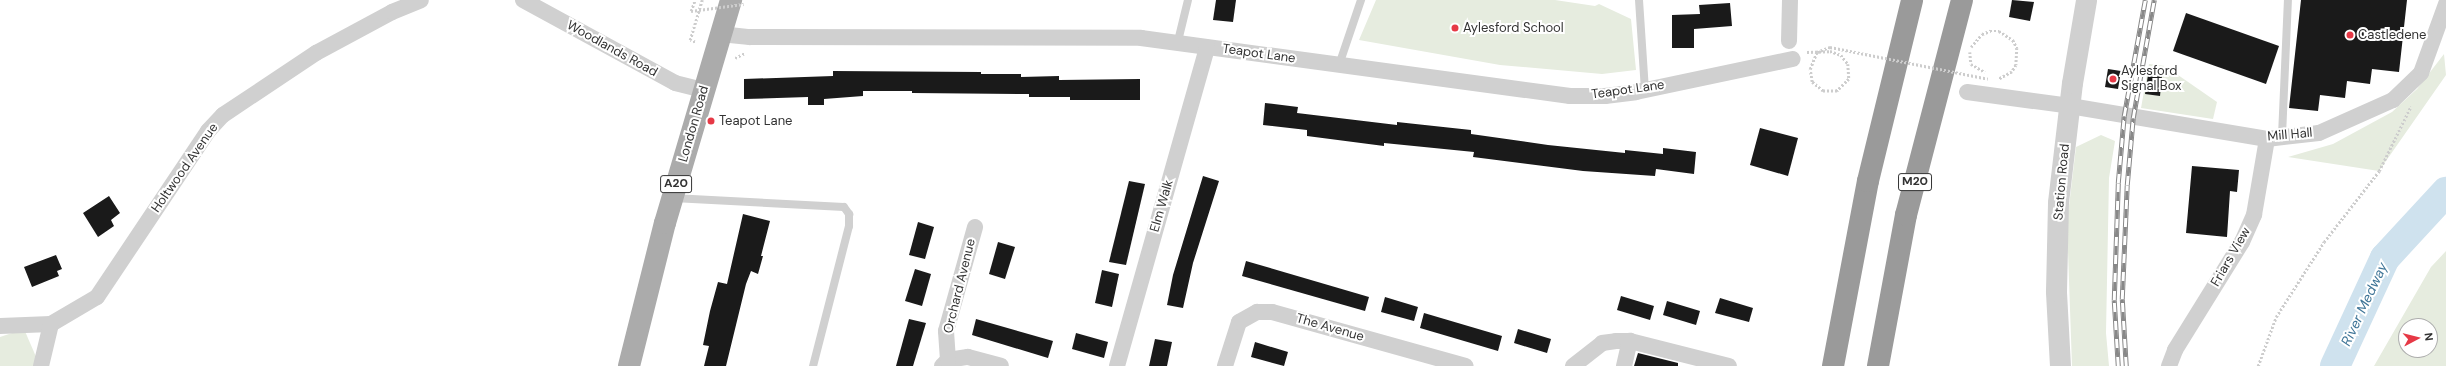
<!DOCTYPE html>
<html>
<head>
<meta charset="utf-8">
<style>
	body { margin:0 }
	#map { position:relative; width:2446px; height:366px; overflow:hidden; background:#fff; font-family:"DM Sans",sans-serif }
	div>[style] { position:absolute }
	.green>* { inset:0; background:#e6ecdf }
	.river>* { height:30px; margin:-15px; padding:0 15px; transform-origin:15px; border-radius:15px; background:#cfe2ee }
	.building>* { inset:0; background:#1a1a1a }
	.path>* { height:2.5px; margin-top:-1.25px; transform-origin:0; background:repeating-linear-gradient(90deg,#cdcdcd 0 2px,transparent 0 4px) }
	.service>* { height:8px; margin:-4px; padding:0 4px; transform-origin:4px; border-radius:4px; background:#d0d0d0 }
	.minor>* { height:16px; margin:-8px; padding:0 8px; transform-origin:8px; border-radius:8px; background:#d0d0d0 }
	.tertiary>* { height:21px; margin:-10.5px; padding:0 10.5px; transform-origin:10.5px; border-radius:10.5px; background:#d0d0d0 }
	.primary>* { height:22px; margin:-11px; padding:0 11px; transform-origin:11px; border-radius:11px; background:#ababab }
	.motorway>* { height:22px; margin:-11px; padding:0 11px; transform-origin:11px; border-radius:11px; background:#9a9a9a }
	.rail>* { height:4.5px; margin-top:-2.25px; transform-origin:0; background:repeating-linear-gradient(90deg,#fff 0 9px,#888 0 18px); box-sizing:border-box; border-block:1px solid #888 }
	.path-bridge>* { height:2.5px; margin-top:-1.25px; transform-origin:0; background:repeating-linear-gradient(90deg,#cdcdcd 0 2px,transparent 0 4px) }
	.dots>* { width:11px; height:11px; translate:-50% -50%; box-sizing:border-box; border:2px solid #fff; border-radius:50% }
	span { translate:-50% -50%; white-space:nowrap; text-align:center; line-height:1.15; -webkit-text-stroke:4px #fff; paint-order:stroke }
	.shield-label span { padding:1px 3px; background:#fff; border:1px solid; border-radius:3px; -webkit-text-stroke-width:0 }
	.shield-label { font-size:12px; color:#333; font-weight:700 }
	.poi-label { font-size:13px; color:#333 }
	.left { translate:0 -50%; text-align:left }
	.street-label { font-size:13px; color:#333 }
	.water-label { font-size:14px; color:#3f7597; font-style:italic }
	.north { position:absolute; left:2398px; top:318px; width:40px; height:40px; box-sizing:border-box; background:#fff; border:1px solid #adadad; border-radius:50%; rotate:83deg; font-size:11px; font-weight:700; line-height:16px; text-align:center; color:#333 }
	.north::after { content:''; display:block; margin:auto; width:14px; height:18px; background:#e63946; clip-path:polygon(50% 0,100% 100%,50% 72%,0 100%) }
</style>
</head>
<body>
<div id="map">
	<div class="green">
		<i style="clip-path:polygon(1376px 0,1555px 0,1595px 6px,1599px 4px,1631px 19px,1636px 70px,1602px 74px,1500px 65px,1359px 40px)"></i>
		<i style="clip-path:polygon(2444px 54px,2446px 75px,2379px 171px,2288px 157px,2333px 144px,2392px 112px,2417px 89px)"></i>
		<i style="clip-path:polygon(2149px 64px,2165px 66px,2217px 102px,2213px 119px,2141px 108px)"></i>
		<i style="clip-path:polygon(2101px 135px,2115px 141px,2109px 178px,2106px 333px,2109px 366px,2072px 366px,2067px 223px,2076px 147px)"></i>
		<i style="clip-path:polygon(evenodd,2446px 251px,2446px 366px,2374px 366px,2431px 267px,2446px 251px,2406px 326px,2430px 326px,2430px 350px,2406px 350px,2406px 326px)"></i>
		<i style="clip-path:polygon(24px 329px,37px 359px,33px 366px,0 366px,0 337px)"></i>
	</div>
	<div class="river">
		<i style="left:2335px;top:366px;width:119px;rotate:-65.2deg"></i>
		<i style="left:2385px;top:258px;width:90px;rotate:-47.3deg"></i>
	</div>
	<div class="building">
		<i style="clip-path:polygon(1216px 0,1236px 0,1233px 22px,1213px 20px)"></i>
		<i style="clip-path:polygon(2012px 0,2034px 2px,2030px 21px,2009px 17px)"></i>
		<i style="clip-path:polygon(2301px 0,2407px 0,2399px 72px,2372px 69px,2370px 84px,2347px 81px,2345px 98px,2320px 95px,2318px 111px,2289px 108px)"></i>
		<i style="clip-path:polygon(1730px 3px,1732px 26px,1694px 29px,1694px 48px,1672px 48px,1672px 15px,1700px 14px,1699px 5px)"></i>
		<i style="clip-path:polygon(2186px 13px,2279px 46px,2266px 84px,2173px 51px)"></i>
		<i style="clip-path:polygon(2108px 69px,2121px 71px,2118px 89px,2105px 87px)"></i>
		<i style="clip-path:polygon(833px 71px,981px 72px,981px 74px,1021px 74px,1021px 77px,1059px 76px,1059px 80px,1140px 79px,1140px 100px,1070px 100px,1070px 97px,1029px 97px,1029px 94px,912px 93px,912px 91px,863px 91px,863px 96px,824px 99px,824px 105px,808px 105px,808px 97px,744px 99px,744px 79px,833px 76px)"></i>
		<i style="clip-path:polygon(2148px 75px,2162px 76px,2160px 96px,2145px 94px)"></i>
		<i style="clip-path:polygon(1265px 103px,1298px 107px,1297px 113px,1397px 125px,1397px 122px,1471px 130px,1471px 134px,1548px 145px,1625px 153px,1625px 150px,1663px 154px,1663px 148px,1696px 152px,1694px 174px,1656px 169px,1655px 176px,1583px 171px,1473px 157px,1474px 152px,1384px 143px,1384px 146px,1307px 136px,1307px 130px,1263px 125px)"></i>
		<i style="clip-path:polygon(1760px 128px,1798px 138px,1788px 176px,1750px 165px)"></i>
		<i style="clip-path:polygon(2192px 166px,2239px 170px,2237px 192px,2230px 191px,2227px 237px,2186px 233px)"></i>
		<i style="clip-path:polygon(1203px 176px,1219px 181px,1193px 263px,1183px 308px,1167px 305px,1173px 275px)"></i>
		<i style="clip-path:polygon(1129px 181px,1145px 184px,1126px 265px,1109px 262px)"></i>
		<i style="clip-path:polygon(109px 196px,120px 213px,111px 220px,114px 226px,98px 237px,83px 213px)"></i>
		<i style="clip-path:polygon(743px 214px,770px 221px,761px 256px,763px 256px,758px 274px,751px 271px,746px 284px,726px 366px,704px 366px,709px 346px,703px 345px,710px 311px,718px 282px,727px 284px)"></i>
		<i style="clip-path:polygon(918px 222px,934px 227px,925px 259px,909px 255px)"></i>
		<i style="clip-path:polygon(998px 242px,1015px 247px,1005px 279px,989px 274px)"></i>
		<i style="clip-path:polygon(56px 255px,62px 269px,57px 271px,59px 276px,32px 287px,24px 267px)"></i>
		<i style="clip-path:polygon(1246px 261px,1369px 297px,1365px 311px,1242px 276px)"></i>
		<i style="clip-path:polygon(915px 269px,931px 274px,922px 306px,905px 301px)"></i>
		<i style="clip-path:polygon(1102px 270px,1119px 274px,1112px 307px,1095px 303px)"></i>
		<i style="clip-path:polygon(1621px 296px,1654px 306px,1650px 320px,1617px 310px)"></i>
		<i style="clip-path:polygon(1385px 297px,1418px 307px,1414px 321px,1381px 312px)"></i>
		<i style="clip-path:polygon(1720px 298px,1753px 308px,1749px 322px,1715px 313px)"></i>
		<i style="clip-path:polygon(1667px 301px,1700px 311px,1696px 325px,1663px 315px)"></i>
		<i style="clip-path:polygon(1424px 313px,1502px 336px,1498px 351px,1420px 328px)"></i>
		<i style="clip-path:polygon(909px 319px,926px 323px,913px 366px,896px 366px)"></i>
		<i style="clip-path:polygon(976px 319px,1053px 341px,1048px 358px,972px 335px)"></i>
		<i style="clip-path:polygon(1518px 329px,1551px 339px,1547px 353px,1514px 343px)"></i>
		<i style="clip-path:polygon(1076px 333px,1108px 342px,1104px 358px,1072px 349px)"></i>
		<i style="clip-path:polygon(1155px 339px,1172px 342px,1167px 366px,1149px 366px)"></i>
		<i style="clip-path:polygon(1255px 342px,1288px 352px,1284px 366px,1251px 357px)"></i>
		<i style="clip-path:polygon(1638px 353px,1678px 363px,1678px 366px,1634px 366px)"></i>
	</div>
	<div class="path">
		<i style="left:691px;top:11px;width:12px;rotate:-70deg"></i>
		<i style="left:695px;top:42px;width:5px;rotate:-158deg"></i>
		<i style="left:690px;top:40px;width:42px;rotate:-73.3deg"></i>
		<i style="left:1971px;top:47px;width:17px;rotate:-50deg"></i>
		<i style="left:1982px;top:34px;width:9px;rotate:-21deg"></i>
		<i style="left:1990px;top:31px;width:9px"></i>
		<i style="left:1999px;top:31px;width:17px;rotate:33deg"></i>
		<i style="left:2013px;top:40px;width:9px;rotate:63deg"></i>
		<i style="left:2017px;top:48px;width:17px;rotate:93deg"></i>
		<i style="left:2016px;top:65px;width:8px;rotate:120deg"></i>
		<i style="left:2012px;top:72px;width:15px;rotate:152deg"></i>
		<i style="left:1807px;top:52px;width:23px;rotate:-2deg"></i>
		<i style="left:1830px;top:51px;width:12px;rotate:20deg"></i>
		<i style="left:1841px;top:55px;width:11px;rotate:52deg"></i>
		<i style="left:1848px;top:64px;width:15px;rotate:86deg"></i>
		<i style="left:1849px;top:79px;width:17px;rotate:135deg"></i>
		<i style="left:1837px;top:91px;width:14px;rotate:180deg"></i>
		<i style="left:1823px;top:91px;width:14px;rotate:-141deg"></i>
		<i style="left:1812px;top:82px;width:13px;rotate:-99deg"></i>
		<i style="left:1970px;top:52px;width:12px;rotate:85deg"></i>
		<i style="left:1971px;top:64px;width:16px;rotate:30deg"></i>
		<i style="left:735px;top:58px;width:11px;rotate:-27deg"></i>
		<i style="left:2258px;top:366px;width:52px;rotate:-69.8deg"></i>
		<i style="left:2276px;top:317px;width:89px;rotate:-57.4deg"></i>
		<i style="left:2324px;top:242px;width:90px;rotate:-52.2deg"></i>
		<i style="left:2379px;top:171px;width:72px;rotate:-63.8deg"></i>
	</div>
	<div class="service">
		<i style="left:1639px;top:0;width:90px;rotate:86.2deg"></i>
		<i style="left:1178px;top:41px;width:42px;rotate:-76.3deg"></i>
		<i style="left:1339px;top:65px;width:69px;rotate:-71.3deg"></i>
		<i style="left:2282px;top:136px;width:136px;rotate:-87.5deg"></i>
		<i style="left:673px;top:198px;width:171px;rotate:3deg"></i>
		<i style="left:844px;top:207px;width:9px;rotate:54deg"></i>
		<i style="left:849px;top:214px;width:12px;rotate:90deg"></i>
		<i style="left:849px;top:226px;width:145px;rotate:104.4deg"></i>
	</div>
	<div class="minor">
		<i style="left:523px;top:0;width:173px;rotate:28.6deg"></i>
		<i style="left:675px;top:83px;width:30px;rotate:14deg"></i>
		<i style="left:720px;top:34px;width:30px;rotate:6deg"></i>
		<i style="left:750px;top:37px;width:391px;rotate:0.1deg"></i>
		<i style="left:1141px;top:38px;width:433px;rotate:7.7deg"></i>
		<i style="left:1570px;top:96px;width:35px"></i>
		<i style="left:1605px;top:96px;width:31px;rotate:-7deg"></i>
		<i style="left:1636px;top:92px;width:160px;rotate:-11.9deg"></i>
		<i style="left:1789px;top:41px;width:41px;rotate:-88.6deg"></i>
		<i style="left:1967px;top:92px;width:104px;rotate:7.7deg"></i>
		<i style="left:2070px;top:106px;width:200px;rotate:9.5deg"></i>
		<i style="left:2267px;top:139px;width:52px;rotate:-6.6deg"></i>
		<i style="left:2319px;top:133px;width:81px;rotate:-24deg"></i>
		<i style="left:2393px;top:100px;width:39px;rotate:-44deg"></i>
		<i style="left:2421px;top:73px;width:73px;rotate:-70.1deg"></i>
		<i style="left:0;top:326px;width:51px;rotate:-2.2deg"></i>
		<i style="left:51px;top:324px;width:53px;rotate:-30.4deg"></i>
		<i style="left:97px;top:297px;width:200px;rotate:-56.2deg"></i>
		<i style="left:208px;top:131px;width:22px;rotate:-47deg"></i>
		<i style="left:223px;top:115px;width:112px;rotate:-33.7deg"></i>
		<i style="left:316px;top:53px;width:86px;rotate:-28.3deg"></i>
		<i style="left:392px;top:12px;width:31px;rotate:-22deg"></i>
		<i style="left:948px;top:360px;width:20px;rotate:-9deg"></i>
		<i style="left:968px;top:357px;width:34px;rotate:15deg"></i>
		<i style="left:41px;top:366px;width:43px;rotate:-76.6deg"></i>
		<i style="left:942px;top:366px;width:8px;rotate:-45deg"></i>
		<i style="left:948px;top:360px;width:29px;rotate:-94deg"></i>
		<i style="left:946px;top:331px;width:108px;rotate:-74.4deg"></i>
		<i style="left:1117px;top:366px;width:331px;rotate:-74.2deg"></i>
		<i style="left:1225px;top:366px;width:46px;rotate:-72.3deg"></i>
		<i style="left:1239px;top:322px;width:21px;rotate:-29deg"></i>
		<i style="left:1257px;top:312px;width:15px"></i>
		<i style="left:1272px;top:312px;width:201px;rotate:15.6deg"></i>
		<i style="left:1573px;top:366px;width:37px;rotate:-38deg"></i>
		<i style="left:1602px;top:343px;width:14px;rotate:-8deg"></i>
		<i style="left:1616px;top:341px;width:14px"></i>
		<i style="left:1630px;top:341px;width:102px;rotate:14.2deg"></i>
		<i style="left:1624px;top:366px;width:26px;rotate:-77deg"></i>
		<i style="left:2169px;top:366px;width:17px;rotate:-69deg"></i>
		<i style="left:2175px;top:350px;width:127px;rotate:-58.2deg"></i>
		<i style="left:2242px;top:242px;width:30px;rotate:-66deg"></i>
		<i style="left:2254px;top:215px;width:77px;rotate:-80.3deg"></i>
	</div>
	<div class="tertiary">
		<i style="left:2060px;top:366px;width:75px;rotate:-93.1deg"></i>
		<i style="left:2056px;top:291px;width:89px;rotate:-88.7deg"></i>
		<i style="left:2058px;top:202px;width:120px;rotate:-83.3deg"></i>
		<i style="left:2072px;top:83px;width:84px;rotate:-80.4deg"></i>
	</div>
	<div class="primary">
		<i style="left:629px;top:366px;width:147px;rotate:-75.9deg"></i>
		<i style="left:665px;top:223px;width:233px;rotate:-73.5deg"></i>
	</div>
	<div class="motorway">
		<i style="left:1833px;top:366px;width:188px;rotate:-79.3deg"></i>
		<i style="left:1868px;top:181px;width:186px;rotate:-76.3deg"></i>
		<i style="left:1878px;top:366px;width:154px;rotate:-79.5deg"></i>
		<i style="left:1906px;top:215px;width:222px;rotate:-75.4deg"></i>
	</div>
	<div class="rail">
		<i style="left:2118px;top:366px;width:66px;rotate:-93.5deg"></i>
		<i style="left:2114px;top:300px;width:117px;rotate:-88deg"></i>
		<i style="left:2118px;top:183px;width:67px;rotate:-84.9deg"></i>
		<i style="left:2124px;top:116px;width:118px;rotate:-79.7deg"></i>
		<i style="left:2126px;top:366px;width:67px;rotate:-93.4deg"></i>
		<i style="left:2122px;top:299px;width:114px;rotate:-87.5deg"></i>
		<i style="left:2127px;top:185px;width:67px;rotate:-84.9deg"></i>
		<i style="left:2133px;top:118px;width:120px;rotate:-79.9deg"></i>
	</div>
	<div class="path-bridge">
		<i style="left:691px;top:11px;width:53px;rotate:-7.5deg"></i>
		<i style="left:1810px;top:69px;width:18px;rotate:-68deg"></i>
		<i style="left:1817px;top:52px;width:14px;rotate:-21deg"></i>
		<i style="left:1830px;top:47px;width:161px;rotate:11.4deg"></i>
	</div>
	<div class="dots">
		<i style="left:1455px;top:28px;background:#e63946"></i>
		<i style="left:2350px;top:35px;background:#e63946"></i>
		<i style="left:2113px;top:79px;background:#e63946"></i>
		<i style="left:711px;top:121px;background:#e63946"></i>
	</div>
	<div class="shield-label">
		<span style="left:1915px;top:182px">M20</span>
		<span style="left:676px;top:184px">A20</span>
	</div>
	<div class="poi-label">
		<span class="left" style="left:1463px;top:28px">Aylesford School</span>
		<span class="left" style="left:2358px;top:35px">Castledene</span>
		<span class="left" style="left:2121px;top:79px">Aylesford<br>Signal Box</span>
		<span class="left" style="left:719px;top:121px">Teapot Lane</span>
	</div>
	<div class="street-label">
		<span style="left:612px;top:49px;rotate:29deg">Woodlands Road</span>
		<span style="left:1259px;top:54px;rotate:8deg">Teapot Lane</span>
		<span style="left:1628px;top:90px;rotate:-8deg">Teapot Lane</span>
		<span style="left:694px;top:124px;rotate:-74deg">London Road</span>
		<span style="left:2290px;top:135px;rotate:-5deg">Mill Hall</span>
		<span style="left:185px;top:168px;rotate:-55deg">Holtwood Avenue</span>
		<span style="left:2062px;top:182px;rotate:-85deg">Station Road</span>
		<span style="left:1162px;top:206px;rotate:-74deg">Elm Walk</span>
		<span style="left:2231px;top:257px;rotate:-60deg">Friars View</span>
		<span style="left:960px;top:286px;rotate:-76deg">Orchard Avenue</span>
		<span style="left:1330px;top:328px;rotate:16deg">The Avenue</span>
	</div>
	<div class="water-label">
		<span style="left:2364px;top:304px;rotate:-65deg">River Medway</span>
	</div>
	<div class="north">N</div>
</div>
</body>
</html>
